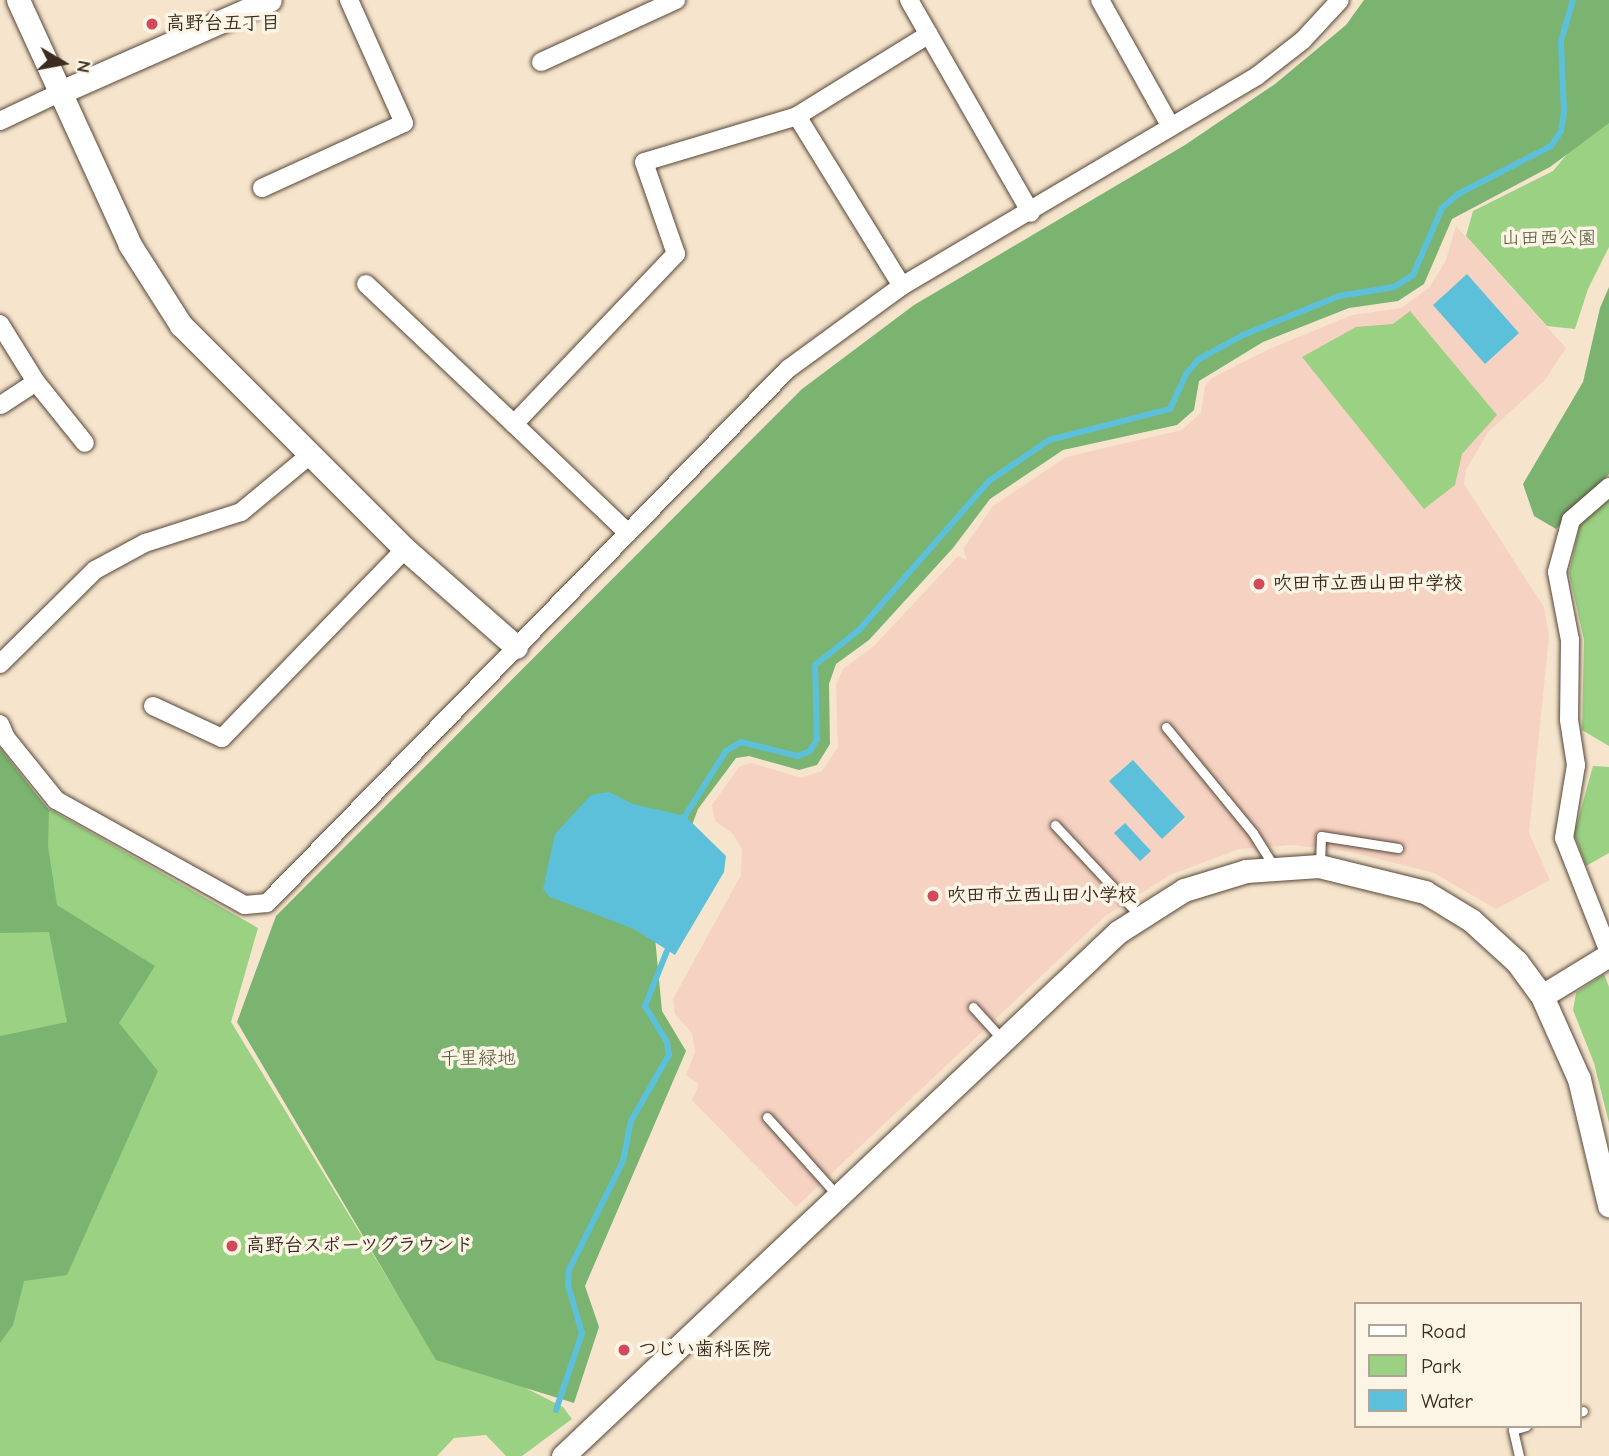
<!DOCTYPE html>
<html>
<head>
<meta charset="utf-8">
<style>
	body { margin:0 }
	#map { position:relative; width:1609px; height:1456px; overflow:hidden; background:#f6e5cc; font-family:"Comic Neue","Klee One",sans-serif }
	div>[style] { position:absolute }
	.built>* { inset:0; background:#f5d2c2 }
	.green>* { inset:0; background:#9ad183 }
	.forest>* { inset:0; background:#7bb371 }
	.water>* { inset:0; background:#5cc0da }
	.stream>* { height:6px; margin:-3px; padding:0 3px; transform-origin:3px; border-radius:3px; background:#5cc0da }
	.roads { filter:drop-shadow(0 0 2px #574638) drop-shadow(0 0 2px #574638) }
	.service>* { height:9px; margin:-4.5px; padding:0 4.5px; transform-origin:4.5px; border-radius:4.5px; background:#fff }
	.minor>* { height:18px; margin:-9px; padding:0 9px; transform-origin:9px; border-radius:9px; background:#fff }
	.tertiary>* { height:23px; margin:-11.5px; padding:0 11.5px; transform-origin:11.5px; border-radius:11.5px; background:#fff }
	.dots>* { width:19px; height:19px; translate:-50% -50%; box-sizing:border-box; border:4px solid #fcf5e5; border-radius:50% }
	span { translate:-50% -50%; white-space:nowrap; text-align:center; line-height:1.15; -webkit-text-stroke:7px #fcf5e5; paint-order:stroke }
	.poi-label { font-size:19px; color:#3b2a1e; font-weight:700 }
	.left { translate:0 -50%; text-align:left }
	.park-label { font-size:19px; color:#535437 }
	.legend { position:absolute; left:1354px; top:1302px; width:228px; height:126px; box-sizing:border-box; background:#fcf5e5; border:2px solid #afa495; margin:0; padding:9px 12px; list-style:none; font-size:21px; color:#3b2a1e }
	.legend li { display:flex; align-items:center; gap:14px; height:35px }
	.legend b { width:35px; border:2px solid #afa495 }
	.north { position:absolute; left:28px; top:28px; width:70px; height:70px; -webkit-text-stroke:5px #fcf5e5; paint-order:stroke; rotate:100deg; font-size:19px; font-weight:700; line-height:28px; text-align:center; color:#3b2a1e }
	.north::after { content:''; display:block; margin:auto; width:24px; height:32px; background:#3b2a1e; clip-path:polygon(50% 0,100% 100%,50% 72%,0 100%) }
</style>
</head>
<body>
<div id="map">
	<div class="built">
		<i style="clip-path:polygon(1456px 226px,1566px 348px,1545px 380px,1488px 432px,1466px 470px,1464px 484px,1544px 607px,1549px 636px,1529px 833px,1550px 880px,1496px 909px,1434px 873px,1351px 852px,1293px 845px,1239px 849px,1170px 875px,1105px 916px,796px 1207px,692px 1100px,699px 1084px,686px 1075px,695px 1052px,692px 1033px,675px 1014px,673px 999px,741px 875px,742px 849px,733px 834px,715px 821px,712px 805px,740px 766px,752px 763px,801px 778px,822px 771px,838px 747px,836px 685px,843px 669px,874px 646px,958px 556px,967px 560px,963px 549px,993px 506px,1066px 457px,1182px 430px,1201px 413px,1205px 386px,1212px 378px,1267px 350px,1352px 315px,1401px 308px,1429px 288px,1446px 260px)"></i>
	</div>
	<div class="green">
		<i style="clip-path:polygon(1609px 0,1609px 247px,1588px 289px,1575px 329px,1547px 326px,1466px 236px,1473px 211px,1553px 171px,1578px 141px)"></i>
		<i style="clip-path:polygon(1410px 311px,1497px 415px,1462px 454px,1455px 485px,1424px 509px,1302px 357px,1356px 327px,1393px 324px)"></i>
		<i style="clip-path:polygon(1609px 500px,1609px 746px,1582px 730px,1584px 640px,1569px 573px,1580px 524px)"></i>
		<i style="clip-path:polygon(0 747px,46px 807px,258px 928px,231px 1022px,423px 1336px,563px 1407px,572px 1419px,522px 1456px,506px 1456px,486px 1435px,454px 1438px,437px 1456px,0 1456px)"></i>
		<i style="clip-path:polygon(1593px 766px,1609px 767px,1609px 853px,1586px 866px,1574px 834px)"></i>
		<i style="clip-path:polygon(1604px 974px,1609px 987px,1609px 1123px,1594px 1063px,1573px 1010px,1576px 993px)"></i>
	</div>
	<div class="forest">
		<i style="clip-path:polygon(1364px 0,1609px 0,1609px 123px,1550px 167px,1452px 219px,1424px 284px,1398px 301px,1349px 308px,1263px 342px,1199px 381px,1194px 410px,1177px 425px,1063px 450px,990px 499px,953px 548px,869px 640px,836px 664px,829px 684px,830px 744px,817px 765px,799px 770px,749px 756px,736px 758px,698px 809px,654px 927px,662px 1011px,686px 1051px,585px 1286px,599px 1327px,574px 1403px,436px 1360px,237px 1022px,276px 916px,802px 389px,914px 305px,1185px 145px,1275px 84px,1346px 25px)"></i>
		<i style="clip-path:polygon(1609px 287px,1609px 474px,1556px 529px,1534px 516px,1523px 484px,1583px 382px,1600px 308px)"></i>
		<i style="clip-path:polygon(0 750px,49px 810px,48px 846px,57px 905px,155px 966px,119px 1023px,158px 1071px,67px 1275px,24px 1281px,13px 1325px,0 1343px,0 1036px,67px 1022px,49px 932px,0 933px)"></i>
	</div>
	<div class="water">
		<i style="clip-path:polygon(1467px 274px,1519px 333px,1485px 364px,1433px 305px)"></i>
		<i style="clip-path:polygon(1133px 760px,1185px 817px,1162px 839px,1109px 781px)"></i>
		<i style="clip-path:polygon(609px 792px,633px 804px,685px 816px,726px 856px,724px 872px,675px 955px,634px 929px,550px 897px,543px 889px,555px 834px,591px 795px)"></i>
		<i style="clip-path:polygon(1125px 823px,1151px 851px,1140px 861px,1114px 833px)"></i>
	</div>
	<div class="stream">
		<i style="left:685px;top:816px;width:77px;rotate:-57.8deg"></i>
		<i style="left:726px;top:751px;width:17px;rotate:-31deg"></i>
		<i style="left:741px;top:742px;width:59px;rotate:13.8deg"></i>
		<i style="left:798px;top:756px;width:13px;rotate:-23deg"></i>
		<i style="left:810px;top:751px;width:14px;rotate:-60deg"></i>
		<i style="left:817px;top:739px;width:74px;rotate:-91.5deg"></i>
		<i style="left:815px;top:665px;width:56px;rotate:-38.5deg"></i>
		<i style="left:859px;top:630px;width:198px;rotate:-48.9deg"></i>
		<i style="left:989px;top:481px;width:73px;rotate:-34.3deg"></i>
		<i style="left:1049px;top:440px;width:125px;rotate:-14.4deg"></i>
		<i style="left:1170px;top:409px;width:38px;rotate:-65deg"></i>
		<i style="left:1186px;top:374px;width:20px;rotate:-49deg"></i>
		<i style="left:1199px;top:359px;width:50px;rotate:-28.6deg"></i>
		<i style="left:1243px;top:335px;width:104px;rotate:-22.1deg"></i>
		<i style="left:1339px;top:296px;width:56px;rotate:-9.3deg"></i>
		<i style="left:1394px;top:287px;width:22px;rotate:-32deg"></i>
		<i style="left:1413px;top:275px;width:73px;rotate:-66.6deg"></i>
		<i style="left:1442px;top:208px;width:21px;rotate:-41deg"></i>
		<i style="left:1458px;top:194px;width:105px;rotate:-27.3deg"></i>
		<i style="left:1551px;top:146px;width:18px;rotate:-56deg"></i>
		<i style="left:1561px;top:131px;width:20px;rotate:-81deg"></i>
		<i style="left:1564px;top:111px;width:70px;rotate:-92.5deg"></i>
		<i style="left:1561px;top:41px;width:43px;rotate:-73.7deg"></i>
		<i style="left:556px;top:1410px;width:81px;rotate:-71.3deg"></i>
		<i style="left:582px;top:1333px;width:50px;rotate:-106.3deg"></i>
		<i style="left:568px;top:1285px;width:15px;rotate:-86deg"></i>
		<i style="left:569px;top:1270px;width:122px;rotate:-63.6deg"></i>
		<i style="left:623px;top:1161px;width:41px;rotate:-78.7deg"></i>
		<i style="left:631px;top:1121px;width:76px;rotate:-60.1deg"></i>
		<i style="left:669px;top:1055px;width:13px;rotate:-99deg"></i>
		<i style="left:667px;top:1042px;width:42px;rotate:-121.4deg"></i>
		<i style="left:645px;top:1006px;width:59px;rotate:-68.2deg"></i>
	</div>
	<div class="roads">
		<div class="service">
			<i style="left:1166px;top:727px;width:137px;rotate:50.6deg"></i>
			<i style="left:1253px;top:833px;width:40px;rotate:58deg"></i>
			<i style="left:1055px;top:825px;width:125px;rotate:47deg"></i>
			<i style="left:1320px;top:865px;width:29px;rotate:-88deg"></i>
			<i style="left:1321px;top:836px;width:78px;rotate:8.9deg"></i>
			<i style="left:973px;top:1007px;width:43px;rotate:47.8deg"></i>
			<i style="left:767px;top:1117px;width:106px;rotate:48.1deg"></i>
			<i style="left:1579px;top:1412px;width:4px;rotate:-14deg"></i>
			<i style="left:1519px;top:1456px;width:27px;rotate:-103deg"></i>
			<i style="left:1513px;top:1430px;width:14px;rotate:-17deg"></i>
		</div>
		<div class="minor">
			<i style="left:909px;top:0;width:245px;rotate:60.2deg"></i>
			<i style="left:1100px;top:0;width:145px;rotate:60.8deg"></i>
			<i style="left:541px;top:62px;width:149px;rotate:-24.7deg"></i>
			<i style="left:797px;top:116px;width:155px;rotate:-31.8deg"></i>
			<i style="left:0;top:121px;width:68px;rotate:-25.4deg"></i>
			<i style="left:262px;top:188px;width:156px;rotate:-24.6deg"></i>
			<i style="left:404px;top:123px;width:135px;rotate:-114.1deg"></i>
			<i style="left:366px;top:284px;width:204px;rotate:43.4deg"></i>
			<i style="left:0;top:324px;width:68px;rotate:58.2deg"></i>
			<i style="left:36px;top:382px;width:78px;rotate:51.2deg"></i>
			<i style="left:1px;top:405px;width:42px;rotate:-33.3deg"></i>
			<i style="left:1609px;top:487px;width:50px;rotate:139deg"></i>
			<i style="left:1571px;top:520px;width:54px;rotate:105.1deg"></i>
			<i style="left:1557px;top:572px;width:69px;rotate:79.2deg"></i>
			<i style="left:1570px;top:640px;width:80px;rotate:90.7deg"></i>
			<i style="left:1569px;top:720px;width:46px;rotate:81.2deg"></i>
			<i style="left:1576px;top:765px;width:74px;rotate:99.3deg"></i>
			<i style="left:1564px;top:838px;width:123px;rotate:68.5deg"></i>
			<i style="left:628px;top:533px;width:158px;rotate:-136.3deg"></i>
			<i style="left:514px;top:424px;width:235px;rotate:-46.4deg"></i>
			<i style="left:676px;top:254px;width:97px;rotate:-109.2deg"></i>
			<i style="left:644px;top:162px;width:160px;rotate:-16.7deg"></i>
			<i style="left:797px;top:116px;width:200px;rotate:58.3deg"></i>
			<i style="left:0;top:664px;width:134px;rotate:-44.7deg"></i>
			<i style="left:95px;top:570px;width:57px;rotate:-28.4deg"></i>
			<i style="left:145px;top:543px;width:101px;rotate:-17.9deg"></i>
			<i style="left:241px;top:512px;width:91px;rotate:-39.6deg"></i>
			<i style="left:153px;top:706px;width:76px;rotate:24.9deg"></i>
			<i style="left:222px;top:738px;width:263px;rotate:-45.9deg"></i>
			<i style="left:0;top:724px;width:15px;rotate:67deg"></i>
			<i style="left:6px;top:738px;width:80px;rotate:51.1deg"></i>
			<i style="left:56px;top:800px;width:216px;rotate:29.1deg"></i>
			<i style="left:245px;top:905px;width:22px;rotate:-5deg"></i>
			<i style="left:267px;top:903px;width:746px;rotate:-45.71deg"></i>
			<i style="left:788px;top:369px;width:141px;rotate:-36.1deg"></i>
			<i style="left:902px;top:286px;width:412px;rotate:-30.6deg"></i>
			<i style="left:1257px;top:76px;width:58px;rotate:-38deg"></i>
			<i style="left:1303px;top:40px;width:54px;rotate:-47.2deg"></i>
		</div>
		<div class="tertiary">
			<i style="left:18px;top:0;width:269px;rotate:65.4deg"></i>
			<i style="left:130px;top:245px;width:95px;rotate:57.5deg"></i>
			<i style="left:181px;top:325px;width:317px;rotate:45deg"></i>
			<i style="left:405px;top:549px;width:148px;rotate:41.4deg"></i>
			<i style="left:61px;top:92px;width:228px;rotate:-23.8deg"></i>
			<i style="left:1542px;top:996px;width:79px;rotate:-31.5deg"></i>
			<i style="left:563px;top:1456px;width:763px;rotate:-43.35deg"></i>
			<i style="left:1118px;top:932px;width:78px;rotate:-32.5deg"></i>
			<i style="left:1184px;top:890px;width:65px;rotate:-17deg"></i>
			<i style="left:1246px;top:871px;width:73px;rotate:-3.9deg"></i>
			<i style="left:1319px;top:866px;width:109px;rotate:13.8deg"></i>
			<i style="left:1425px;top:892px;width:54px;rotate:31.3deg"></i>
			<i style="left:1471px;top:920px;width:62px;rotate:42.4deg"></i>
			<i style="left:1517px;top:962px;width:42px;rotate:53.7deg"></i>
			<i style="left:1542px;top:996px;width:91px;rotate:66deg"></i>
			<i style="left:1579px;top:1079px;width:130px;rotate:76.6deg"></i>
		</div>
	</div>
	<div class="dots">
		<i style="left:152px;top:24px;background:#d1495b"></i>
		<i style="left:1259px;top:584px;background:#d1495b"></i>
		<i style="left:933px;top:896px;background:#d1495b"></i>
		<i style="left:232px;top:1246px;background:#d1495b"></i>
		<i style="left:624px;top:1350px;background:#d1495b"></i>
	</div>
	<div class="poi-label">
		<span class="left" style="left:166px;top:24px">高野台五丁目</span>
		<span class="left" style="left:1273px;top:584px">吹田市立西山田中学校</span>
		<span class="left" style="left:947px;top:896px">吹田市立西山田小学校</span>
		<span class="left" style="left:246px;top:1246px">高野台スポーツグラウンド</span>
		<span class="left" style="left:638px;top:1350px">つじい歯科医院</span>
	</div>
	<div class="park-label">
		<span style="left:1549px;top:239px">山田西公園</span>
		<span style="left:478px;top:1059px">千里緑地</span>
	</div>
	<ul class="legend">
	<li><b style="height:9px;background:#fff"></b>Road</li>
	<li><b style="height:19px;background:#9ad183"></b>Park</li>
	<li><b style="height:19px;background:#5cc0da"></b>Water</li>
	</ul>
	<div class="north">N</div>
</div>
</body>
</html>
